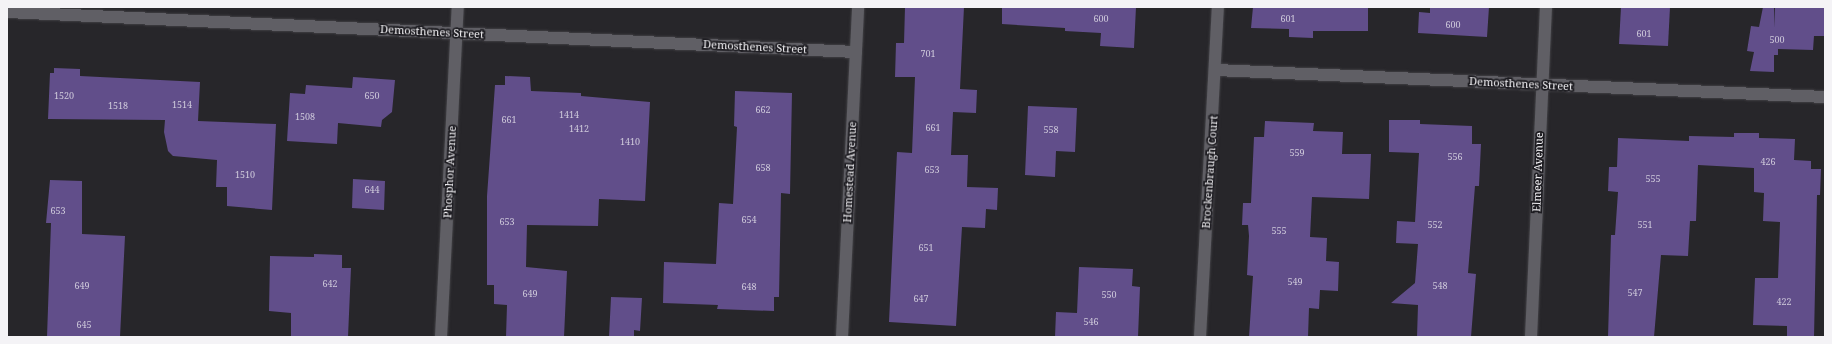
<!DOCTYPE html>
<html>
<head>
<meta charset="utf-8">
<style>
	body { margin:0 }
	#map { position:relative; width:1832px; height:344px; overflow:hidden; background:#27262a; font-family:"Noto Serif",serif }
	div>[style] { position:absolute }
	.building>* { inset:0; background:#614e8a }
	.roads { filter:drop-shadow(0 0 1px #424145) drop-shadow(0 0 1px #424145) }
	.minor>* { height:12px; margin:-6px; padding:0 6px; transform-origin:6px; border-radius:6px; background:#605f65 }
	span { translate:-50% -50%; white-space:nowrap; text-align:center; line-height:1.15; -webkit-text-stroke:3.5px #1d1c21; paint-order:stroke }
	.number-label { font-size:9px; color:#cfcadb }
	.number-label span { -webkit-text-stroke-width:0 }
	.street-label { font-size:11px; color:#f4f3f6 }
	.frame { position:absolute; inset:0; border:8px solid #f4f3f6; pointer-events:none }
</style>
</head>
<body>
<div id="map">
	<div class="building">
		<i style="clip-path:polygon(905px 7px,964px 7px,960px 89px,977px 90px,976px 113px,953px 112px,951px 155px,968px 155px,967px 187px,998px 188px,997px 210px,986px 209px,985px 228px,962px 227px,956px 326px,889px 322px,897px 152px,912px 153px,915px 77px,895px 77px,896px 43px,904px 43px)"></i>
		<i style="clip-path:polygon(1002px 7px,1136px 7px,1134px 48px,1100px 46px,1101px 33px,1065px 31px,1065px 28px,1002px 24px)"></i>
		<i style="clip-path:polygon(1253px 7px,1368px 7px,1368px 31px,1313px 31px,1313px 38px,1289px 37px,1289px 29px,1251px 28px)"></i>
		<i style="clip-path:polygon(1430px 7px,1489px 7px,1487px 37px,1418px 33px,1419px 12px,1430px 13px)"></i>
		<i style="clip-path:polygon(1621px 7px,1670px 7px,1668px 46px,1619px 44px)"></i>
		<i style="clip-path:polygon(1763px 7px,1774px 7px,1775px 28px,1775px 7px,1825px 7px,1825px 36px,1814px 36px,1813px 50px,1778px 49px,1778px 55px,1774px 55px,1774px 72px,1750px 71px,1754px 52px,1747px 51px,1751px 26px,1759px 27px)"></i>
		<i style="clip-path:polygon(54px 68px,80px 69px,80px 76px,200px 82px,198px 121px,276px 124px,272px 210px,227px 206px,227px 187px,216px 187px,217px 160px,173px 156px,168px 151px,164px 132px,165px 120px,48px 119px,50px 73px,54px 73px)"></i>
		<i style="clip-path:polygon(505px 76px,530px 77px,531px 91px,581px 93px,581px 96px,650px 102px,645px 201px,599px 199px,598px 226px,527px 225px,526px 267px,567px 271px,564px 337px,506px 337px,507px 305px,494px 304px,494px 285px,487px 285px,487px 196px,495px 85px,505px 85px)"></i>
		<i style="clip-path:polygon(353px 77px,395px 80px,392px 112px,382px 120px,381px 127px,338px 123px,337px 144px,287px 141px,290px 93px,305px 94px,306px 85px,352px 88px)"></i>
		<i style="clip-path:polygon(735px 91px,792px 93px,790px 194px,781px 193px,779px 297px,774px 297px,774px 311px,717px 309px,718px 305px,663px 303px,664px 262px,716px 264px,719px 203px,733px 204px,737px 127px,734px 126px)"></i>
		<i style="clip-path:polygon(1028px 106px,1077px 108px,1075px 152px,1056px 151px,1055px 177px,1025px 175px)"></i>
		<i style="clip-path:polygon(1389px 120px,1420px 120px,1420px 124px,1472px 126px,1472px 144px,1481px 144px,1479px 186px,1475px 186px,1468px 273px,1476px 274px,1471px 337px,1417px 337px,1418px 305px,1391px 303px,1415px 283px,1418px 244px,1396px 243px,1397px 221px,1415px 222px,1419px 153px,1389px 152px)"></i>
		<i style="clip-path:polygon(1265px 121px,1314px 123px,1313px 131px,1343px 132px,1342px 154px,1371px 154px,1369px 199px,1312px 197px,1310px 237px,1327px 238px,1326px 261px,1339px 262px,1338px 291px,1320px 290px,1319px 309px,1309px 308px,1308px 337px,1249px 337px,1253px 276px,1247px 275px,1249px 236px,1248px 225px,1242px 225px,1243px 203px,1251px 203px,1254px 137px,1264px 137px)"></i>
		<i style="clip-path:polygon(1734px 133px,1759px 133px,1759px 138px,1795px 139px,1794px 160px,1811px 161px,1811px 169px,1821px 169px,1820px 195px,1817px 195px,1814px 337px,1787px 337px,1787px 326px,1753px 325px,1755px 278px,1778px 278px,1780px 222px,1763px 221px,1764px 193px,1754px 192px,1754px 168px,1698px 165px,1696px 221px,1690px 221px,1688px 256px,1661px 255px,1654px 337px,1608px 337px,1611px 235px,1615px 235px,1618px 192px,1608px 191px,1609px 167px,1617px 167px,1618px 138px,1689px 141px,1689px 136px,1734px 137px)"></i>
		<i style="clip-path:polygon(353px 179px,385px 181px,384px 210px,352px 208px)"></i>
		<i style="clip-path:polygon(50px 180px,82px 181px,82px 234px,125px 236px,120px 337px,47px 337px,51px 223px,46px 223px)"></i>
		<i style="clip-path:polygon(314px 254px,342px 255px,342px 268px,351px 268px,348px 337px,291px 337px,291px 313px,269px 311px,270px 256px,314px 257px)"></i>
		<i style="clip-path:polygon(1079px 267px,1133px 269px,1132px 286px,1140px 287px,1138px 337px,1055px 337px,1056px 312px,1077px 313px)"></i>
		<i style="clip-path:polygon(611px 297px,642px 298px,640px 331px,634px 330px,634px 337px,609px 337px)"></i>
	</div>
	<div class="roads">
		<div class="minor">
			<i style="left:7px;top:12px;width:850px;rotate:2.7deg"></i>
			<i style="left:1216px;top:70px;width:610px;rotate:2.54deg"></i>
			<i style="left:441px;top:337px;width:330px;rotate:-87.1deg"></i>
			<i style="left:842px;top:337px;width:330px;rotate:-87.2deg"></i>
			<i style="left:1200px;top:337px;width:330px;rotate:-86.9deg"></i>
			<i style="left:1531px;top:337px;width:330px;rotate:-87.4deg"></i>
		</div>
	</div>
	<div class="number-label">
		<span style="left:1101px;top:19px">600</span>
		<span style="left:1288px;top:19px">601</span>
		<span style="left:1453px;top:25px">600</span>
		<span style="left:1644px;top:34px">601</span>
		<span style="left:1777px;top:40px">500</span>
		<span style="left:928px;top:54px">701</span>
		<span style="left:64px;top:96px">1520</span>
		<span style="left:372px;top:96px">650</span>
		<span style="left:182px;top:105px">1514</span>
		<span style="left:118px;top:106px">1518</span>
		<span style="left:763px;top:110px">662</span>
		<span style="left:569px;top:115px">1414</span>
		<span style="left:305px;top:117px">1508</span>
		<span style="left:509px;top:120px">661</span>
		<span style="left:933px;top:128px">661</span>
		<span style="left:579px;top:129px">1412</span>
		<span style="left:1051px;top:130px">558</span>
		<span style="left:630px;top:142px">1410</span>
		<span style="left:1297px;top:153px">559</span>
		<span style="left:1455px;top:157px">556</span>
		<span style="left:1768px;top:162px">426</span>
		<span style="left:763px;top:168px">658</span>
		<span style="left:932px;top:170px">653</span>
		<span style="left:245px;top:175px">1510</span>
		<span style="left:1653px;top:179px">555</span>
		<span style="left:372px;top:190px">644</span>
		<span style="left:58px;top:211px">653</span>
		<span style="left:749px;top:220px">654</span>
		<span style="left:507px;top:222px">653</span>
		<span style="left:1435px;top:225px">552</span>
		<span style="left:1645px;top:225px">551</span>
		<span style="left:1279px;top:231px">555</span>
		<span style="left:926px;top:248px">651</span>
		<span style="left:1295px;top:282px">549</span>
		<span style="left:330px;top:284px">642</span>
		<span style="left:82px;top:286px">649</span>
		<span style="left:1440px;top:286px">548</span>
		<span style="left:749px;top:287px">648</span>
		<span style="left:1635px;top:293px">547</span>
		<span style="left:530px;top:294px">649</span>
		<span style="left:1109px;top:295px">550</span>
		<span style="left:921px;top:299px">647</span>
		<span style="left:1784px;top:302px">422</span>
		<span style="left:1091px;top:322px">546</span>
		<span style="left:84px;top:325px">645</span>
	</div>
	<div class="street-label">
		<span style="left:432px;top:32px;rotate:3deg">Demosthenes Street</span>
		<span style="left:755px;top:47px;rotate:3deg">Demosthenes Street</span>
		<span style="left:1521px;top:84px;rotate:3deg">Demosthenes Street</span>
		<span style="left:450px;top:172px;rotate:-87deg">Phosphor Avenue</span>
		<span style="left:850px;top:172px;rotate:-87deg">Homestead Avenue</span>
		<span style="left:1210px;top:172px;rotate:-86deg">Brockenbraugh Court</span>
		<span style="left:1538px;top:172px;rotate:-88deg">Elmeer Avenue</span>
	</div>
	<div class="frame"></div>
</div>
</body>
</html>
